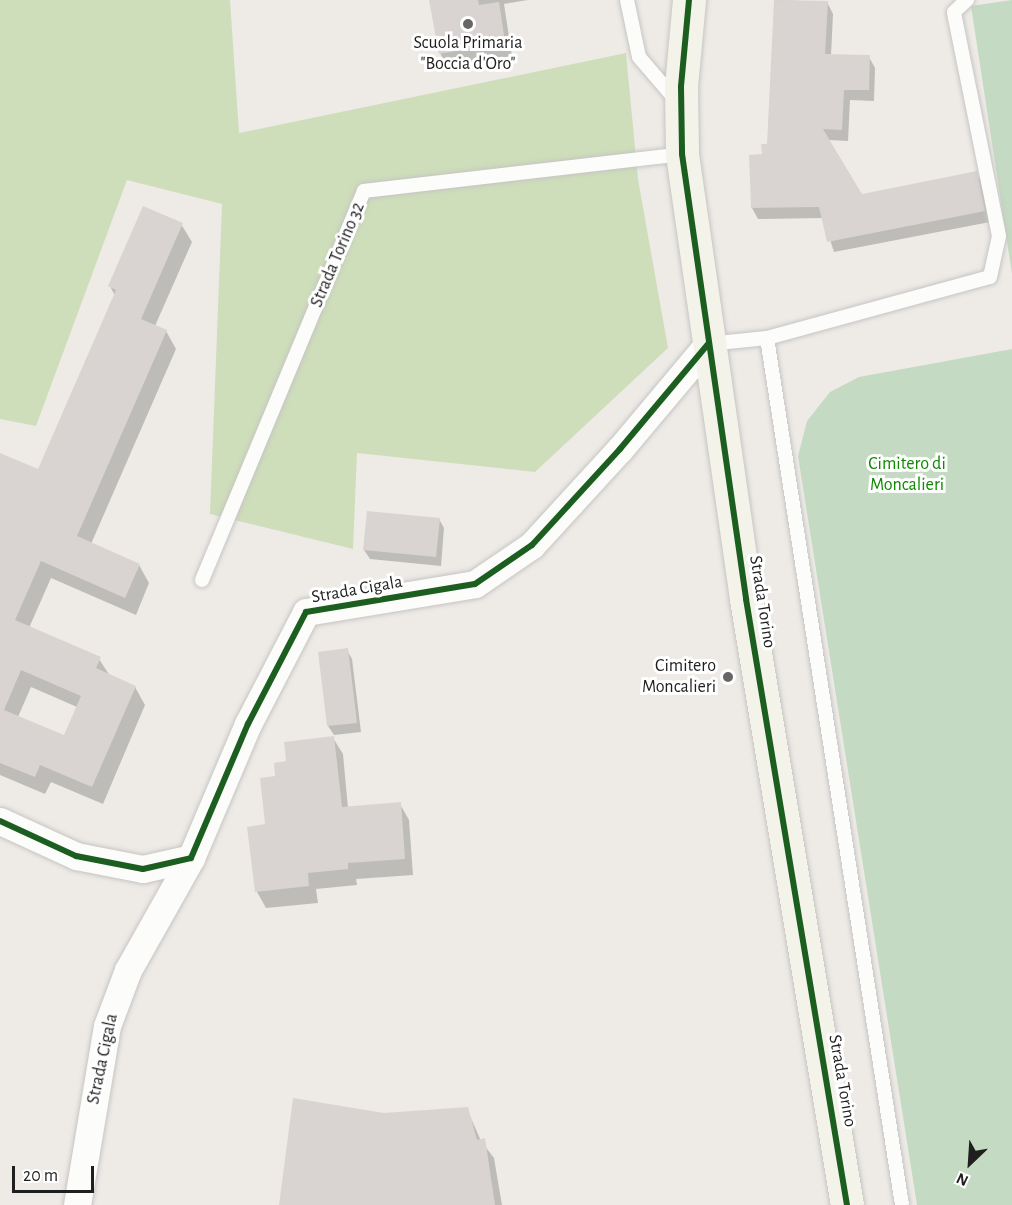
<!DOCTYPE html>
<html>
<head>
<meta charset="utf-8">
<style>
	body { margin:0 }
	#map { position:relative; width:1012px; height:1205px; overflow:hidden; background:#eeebe7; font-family:"Alegreya Sans",sans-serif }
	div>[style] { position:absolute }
	.forest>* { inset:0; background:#cedeba }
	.cemetery>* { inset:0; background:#c5dac2 }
	.shadow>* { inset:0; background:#0003 }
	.building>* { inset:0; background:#d9d4d2 }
	.roads { filter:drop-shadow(0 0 2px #c6c5c3) drop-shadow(0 0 2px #c6c5c3) }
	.service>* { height:14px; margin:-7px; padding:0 7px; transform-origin:7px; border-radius:7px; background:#fcfcfb }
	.minor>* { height:27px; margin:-13.5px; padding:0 13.5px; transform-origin:13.5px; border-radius:13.5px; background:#fcfcfb }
	.secondary>* { height:33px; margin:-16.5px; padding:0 16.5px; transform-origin:16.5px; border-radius:16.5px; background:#f4f3ea }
	.cycleway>* { height:6px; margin:-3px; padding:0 3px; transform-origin:3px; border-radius:3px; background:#1b5e20 }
	.dots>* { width:16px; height:16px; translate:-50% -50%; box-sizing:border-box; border:3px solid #fff; border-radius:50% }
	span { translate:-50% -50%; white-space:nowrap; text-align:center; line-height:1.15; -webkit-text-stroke:6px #fff; paint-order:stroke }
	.poi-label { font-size:18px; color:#1f1f1f }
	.right { translate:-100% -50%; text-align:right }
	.street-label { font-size:18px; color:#1f1f1f }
	.park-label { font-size:18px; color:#0e8901 }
	.north { position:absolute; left:940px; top:1133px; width:60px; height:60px; -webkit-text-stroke:4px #fff; paint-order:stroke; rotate:205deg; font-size:16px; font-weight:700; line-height:24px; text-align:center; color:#1f1f1f }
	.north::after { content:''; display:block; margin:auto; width:21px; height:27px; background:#1f1f1f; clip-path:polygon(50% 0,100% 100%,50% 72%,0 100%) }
	.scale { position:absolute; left:12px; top:1166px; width:82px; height:27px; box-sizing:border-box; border:3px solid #1f1f1f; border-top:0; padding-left:8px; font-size:18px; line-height:21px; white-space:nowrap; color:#1f1f1f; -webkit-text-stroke:4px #fff; paint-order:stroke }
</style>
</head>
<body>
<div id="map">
	<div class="forest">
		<i style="clip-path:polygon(0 0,230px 0,239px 133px,626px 53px,638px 179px,668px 348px,535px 472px,357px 453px,353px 549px,210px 514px,222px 204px,127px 180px,36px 426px,0 419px)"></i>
	</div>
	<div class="cemetery">
		<i style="clip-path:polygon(1012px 0,1012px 274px,971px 6px)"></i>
		<i style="clip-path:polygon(1012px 349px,1012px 1205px,917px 1205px,798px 456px,807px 421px,830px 392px,859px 377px)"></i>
	</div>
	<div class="shadow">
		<i style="clip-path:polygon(431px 0,528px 0,504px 4px,512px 56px,448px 67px,440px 53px)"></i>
		<i style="clip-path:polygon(776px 0,827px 2px,833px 14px,831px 56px,869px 57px,875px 68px,874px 101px,850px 100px,848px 141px,828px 140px,862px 195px,976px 173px,983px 184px,990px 222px,834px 252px,823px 218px,758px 219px,752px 208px,768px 145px)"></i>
		<i style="clip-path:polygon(evenodd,181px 224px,192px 242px,155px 326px,166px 331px,176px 349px,91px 544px,139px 565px,149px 583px,136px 615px,51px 578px,29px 628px,99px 659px,110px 676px,135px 687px,145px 705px,103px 804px,51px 782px,45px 794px,0 775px,0 454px,39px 471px,115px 296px,110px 286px,181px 224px,31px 687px,77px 707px,65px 737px,18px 717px,31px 687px)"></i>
		<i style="clip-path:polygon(439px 519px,444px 528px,441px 566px,370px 559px,364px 550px)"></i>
		<i style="clip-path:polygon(347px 650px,352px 659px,361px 732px,334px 735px,328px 726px,320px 653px)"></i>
		<i style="clip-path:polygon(333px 738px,343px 754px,348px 808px,400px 804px,409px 820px,413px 875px,356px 879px,357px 885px,316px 889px,318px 903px,266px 908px,257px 892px,277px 778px,288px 763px)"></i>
		<i style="clip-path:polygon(467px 1109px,481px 1141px,494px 1158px,502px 1205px,281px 1205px,384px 1114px)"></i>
	</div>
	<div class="building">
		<i style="clip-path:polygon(429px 0,478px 0,479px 5px,499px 2px,505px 42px,439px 54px)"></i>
		<i style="clip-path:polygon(774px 0,828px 1px,825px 54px,870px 55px,869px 90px,844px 90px,842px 130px,823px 129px,862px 194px,977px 171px,985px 211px,827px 242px,819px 207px,751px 208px,749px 155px,762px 154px,761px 144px,767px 144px)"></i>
		<i style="clip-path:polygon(evenodd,143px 206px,183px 223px,141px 319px,167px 330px,77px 536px,140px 564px,125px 598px,41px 561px,15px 620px,101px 657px,96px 668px,136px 686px,92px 787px,40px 765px,35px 777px,0 763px,0 453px,38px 469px,116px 290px,108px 286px,143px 206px,21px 670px,81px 696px,64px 735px,4px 710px,21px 670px)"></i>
		<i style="clip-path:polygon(367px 511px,440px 518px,436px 557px,363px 550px)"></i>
		<i style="clip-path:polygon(348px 648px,357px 723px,327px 726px,318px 652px)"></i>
		<i style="clip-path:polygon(334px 736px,342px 807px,401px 802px,405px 859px,348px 863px,348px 869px,308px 873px,309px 886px,255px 892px,247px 827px,265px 824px,260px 778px,275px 776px,274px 763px,286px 761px,284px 742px)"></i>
		<i style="clip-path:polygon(293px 1098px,384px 1113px,468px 1107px,477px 1140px,485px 1138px,495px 1205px,279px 1205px)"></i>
	</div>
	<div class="roads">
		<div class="service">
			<i style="left:627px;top:0;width:58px;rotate:78.1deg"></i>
			<i style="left:639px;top:57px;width:57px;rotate:49.3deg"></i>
			<i style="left:767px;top:338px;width:231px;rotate:-15.3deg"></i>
			<i style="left:990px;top:277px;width:42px;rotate:-77.6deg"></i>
			<i style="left:999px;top:236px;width:228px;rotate:-101.4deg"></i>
			<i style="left:954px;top:12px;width:18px;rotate:-43deg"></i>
			<i style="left:708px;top:344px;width:59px;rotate:-5.8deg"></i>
			<i style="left:767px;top:338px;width:877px;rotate:81.15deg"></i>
			<i style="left:202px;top:580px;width:421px;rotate:-67.4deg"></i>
			<i style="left:364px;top:191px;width:320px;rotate:-6.6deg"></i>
		</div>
		<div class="minor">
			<i style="left:0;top:821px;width:84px;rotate:24.7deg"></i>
			<i style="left:76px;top:856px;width:68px;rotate:11deg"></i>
			<i style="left:143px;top:869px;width:49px;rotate:-12.9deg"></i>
			<i style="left:191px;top:858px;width:146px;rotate:-67deg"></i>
			<i style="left:248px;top:724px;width:126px;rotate:-62.6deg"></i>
			<i style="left:306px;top:612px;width:171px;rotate:-9.4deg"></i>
			<i style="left:475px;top:584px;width:69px;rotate:-34.4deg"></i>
			<i style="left:532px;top:545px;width:130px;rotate:-47.5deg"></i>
			<i style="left:620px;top:449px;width:137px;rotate:-50deg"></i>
			<i style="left:77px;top:1205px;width:181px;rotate:-80.5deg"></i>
			<i style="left:107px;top:1026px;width:60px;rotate:-69.4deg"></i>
			<i style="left:128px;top:970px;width:129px;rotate:-60.6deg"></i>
		</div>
		<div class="secondary">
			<i style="left:689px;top:0;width:87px;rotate:95.3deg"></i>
			<i style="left:681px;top:87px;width:67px;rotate:89.1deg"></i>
			<i style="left:682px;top:154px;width:450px;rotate:81.8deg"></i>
			<i style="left:746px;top:599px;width:614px;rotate:80.54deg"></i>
		</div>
	</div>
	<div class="cycleway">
		<i style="left:689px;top:0;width:87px;rotate:95.3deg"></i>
		<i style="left:681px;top:87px;width:67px;rotate:89.1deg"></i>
		<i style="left:682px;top:154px;width:450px;rotate:81.8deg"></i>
		<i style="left:746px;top:599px;width:614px;rotate:80.54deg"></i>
		<i style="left:0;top:821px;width:84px;rotate:24.7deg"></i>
		<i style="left:76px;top:856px;width:68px;rotate:11deg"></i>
		<i style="left:143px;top:869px;width:49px;rotate:-12.9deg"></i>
		<i style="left:191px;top:858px;width:146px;rotate:-67deg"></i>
		<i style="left:248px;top:724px;width:126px;rotate:-62.6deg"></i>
		<i style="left:306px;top:612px;width:171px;rotate:-9.4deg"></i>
		<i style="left:475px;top:584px;width:69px;rotate:-34.4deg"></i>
		<i style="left:532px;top:545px;width:130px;rotate:-47.5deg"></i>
		<i style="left:620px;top:449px;width:137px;rotate:-50deg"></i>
	</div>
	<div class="dots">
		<i style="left:468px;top:24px;background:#676665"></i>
		<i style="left:728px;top:677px;background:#676665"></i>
	</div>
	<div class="poi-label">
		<span style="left:468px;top:54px">Scuola Primaria<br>"Boccia d'Oro"</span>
		<span class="right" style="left:716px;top:677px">Cimitero<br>Moncalieri</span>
	</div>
	<div class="street-label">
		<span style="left:338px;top:255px;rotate:-67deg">Strada Torino 32</span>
		<span style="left:357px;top:590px;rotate:-10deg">Strada Cigala</span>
		<span style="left:762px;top:602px;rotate:81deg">Strada Torino</span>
		<span style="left:103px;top:1059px;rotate:-78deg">Strada Cigala</span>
		<span style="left:842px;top:1081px;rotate:80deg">Strada Torino</span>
	</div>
	<div class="park-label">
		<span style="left:907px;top:475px">Cimitero di<br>Moncalieri</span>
	</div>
	<div class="north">N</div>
	<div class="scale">20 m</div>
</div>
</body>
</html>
